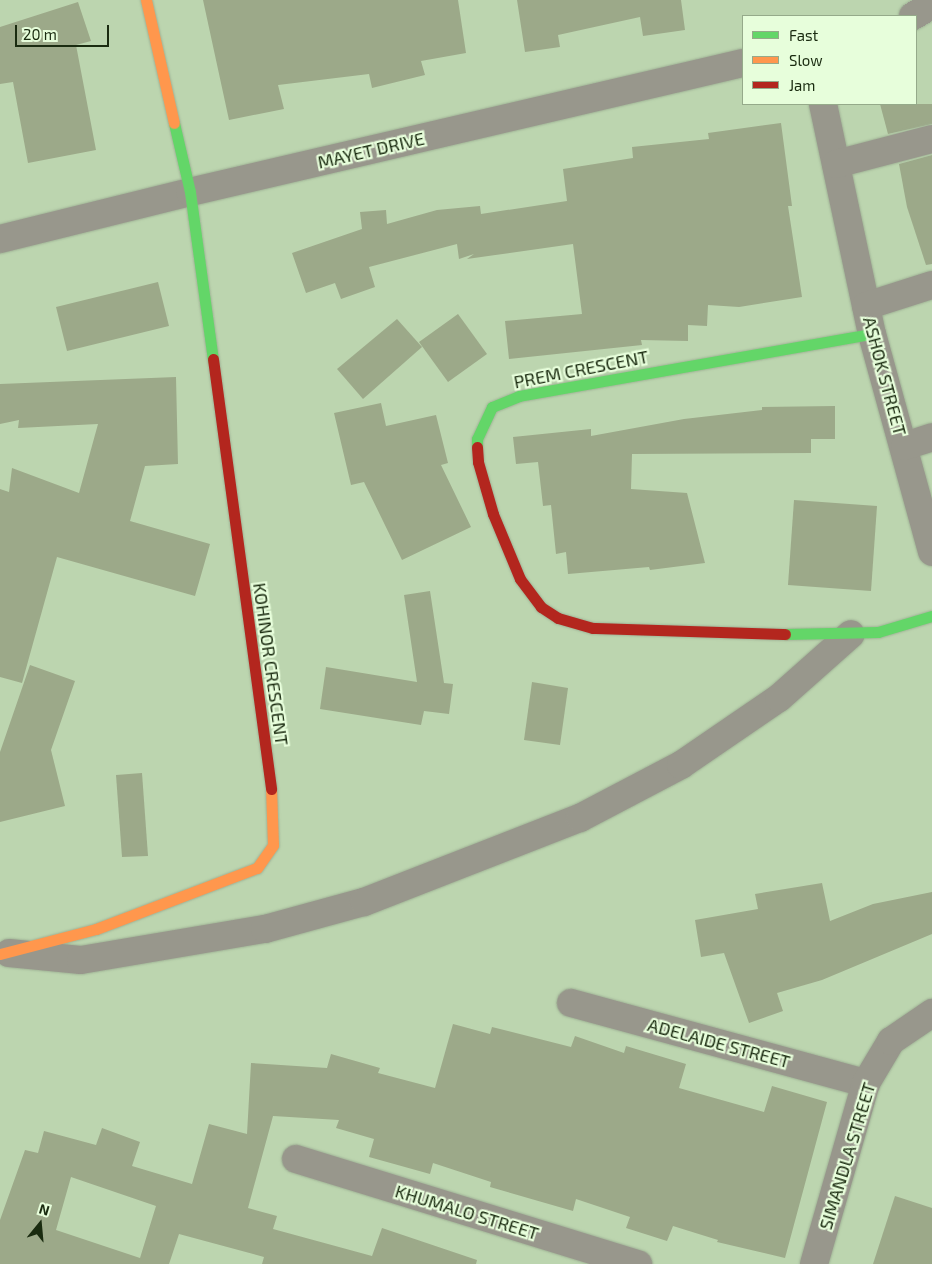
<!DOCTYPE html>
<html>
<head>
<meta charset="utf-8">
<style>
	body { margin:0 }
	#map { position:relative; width:932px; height:1264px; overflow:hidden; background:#bcd5af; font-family:"Exo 2",sans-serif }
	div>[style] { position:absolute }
	.building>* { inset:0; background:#9ca989 }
	.roads { filter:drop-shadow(0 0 1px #a0b396) drop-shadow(0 0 1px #a0b396) }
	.street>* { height:28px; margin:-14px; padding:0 14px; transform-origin:14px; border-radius:14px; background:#98978c }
	.fast>* { height:11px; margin:-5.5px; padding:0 5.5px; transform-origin:5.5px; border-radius:5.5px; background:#63d668 }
	.slow>* { height:11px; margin:-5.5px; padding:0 5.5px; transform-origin:5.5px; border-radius:5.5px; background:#ff974d }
	.jam>* { height:11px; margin:-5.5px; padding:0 5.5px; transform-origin:5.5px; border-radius:5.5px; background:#b3261e }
	span { translate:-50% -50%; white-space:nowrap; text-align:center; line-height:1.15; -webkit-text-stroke:4.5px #e7fedb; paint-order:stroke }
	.street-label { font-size:18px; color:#1a2b10 }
	.legend { position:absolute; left:742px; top:15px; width:175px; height:90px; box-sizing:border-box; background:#e7fedb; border:1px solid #95aa8a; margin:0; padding:6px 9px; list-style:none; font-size:15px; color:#1a2b10 }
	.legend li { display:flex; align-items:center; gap:10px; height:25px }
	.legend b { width:25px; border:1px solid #95aa8a }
	.north { position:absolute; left:15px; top:1199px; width:50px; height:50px; -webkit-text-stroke:4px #e7fedb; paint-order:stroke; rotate:17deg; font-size:14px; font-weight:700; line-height:20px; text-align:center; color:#1a2b10 }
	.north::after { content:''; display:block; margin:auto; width:18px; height:22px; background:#1a2b10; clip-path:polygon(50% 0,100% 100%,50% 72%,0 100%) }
	.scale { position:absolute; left:15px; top:25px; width:94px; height:22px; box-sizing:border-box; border:2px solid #1a2b10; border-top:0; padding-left:6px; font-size:15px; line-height:18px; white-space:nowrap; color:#1a2b10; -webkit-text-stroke:4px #e7fedb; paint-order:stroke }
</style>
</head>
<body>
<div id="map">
	<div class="building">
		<i style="clip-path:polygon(203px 0,458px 0,466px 53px,421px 61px,425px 75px,372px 88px,369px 74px,278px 85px,284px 109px,229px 120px)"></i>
		<i style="clip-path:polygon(517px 0,681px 0,685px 30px,643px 36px,640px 17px,558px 35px,560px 47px,525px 52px)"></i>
		<i style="clip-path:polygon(78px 2px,91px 41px,76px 45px,96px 150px,28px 163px,13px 82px,0 84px,0 27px)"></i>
		<i style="clip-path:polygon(880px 104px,932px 104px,932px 124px,888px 134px)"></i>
		<i style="clip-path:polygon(781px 123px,792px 206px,788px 206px,802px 297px,739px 307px,708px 305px,707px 326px,688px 325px,688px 341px,641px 340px,642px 345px,509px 359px,505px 321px,582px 314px,573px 244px,467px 259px,474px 254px,459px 259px,457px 244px,369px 267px,375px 287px,341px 299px,335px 283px,306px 293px,292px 253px,362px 229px,360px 212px,386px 210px,387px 224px,437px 210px,480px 206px,481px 214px,567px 201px,563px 169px,633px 158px,632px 147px,709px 139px,708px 133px)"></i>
		<i style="clip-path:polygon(932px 155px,932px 264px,926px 265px,907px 207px,899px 164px)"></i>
		<i style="clip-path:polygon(158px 282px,169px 326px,67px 351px,56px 307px)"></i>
		<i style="clip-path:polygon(458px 314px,487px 354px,448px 382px,419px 342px)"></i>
		<i style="clip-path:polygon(397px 319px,422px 347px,363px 399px,337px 369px)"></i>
		<i style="clip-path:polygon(176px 377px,178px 464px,145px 466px,130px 521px,210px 544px,195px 596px,57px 557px,22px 683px,0 677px,0 489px,9px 492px,12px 468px,79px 493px,98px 424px,18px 428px,19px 420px,0 424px,0 384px)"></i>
		<i style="clip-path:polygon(381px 403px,386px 426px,436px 415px,448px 463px,441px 465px,471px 527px,402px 560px,364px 482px,351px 485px,334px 413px)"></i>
		<i style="clip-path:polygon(835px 406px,835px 439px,811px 439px,811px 453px,632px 454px,631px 489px,687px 493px,705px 563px,650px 570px,649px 567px,568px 574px,566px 552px,556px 554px,551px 505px,543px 506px,538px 462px,516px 464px,513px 437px,591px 429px,591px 436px,684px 419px,762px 410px,762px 407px)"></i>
		<i style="clip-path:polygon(794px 500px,877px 506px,871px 591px,788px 585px)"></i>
		<i style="clip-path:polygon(430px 591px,444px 683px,453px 684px,449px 714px,424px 711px,421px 725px,320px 709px,326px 667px,417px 682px,404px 595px)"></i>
		<i style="clip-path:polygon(30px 665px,75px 681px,51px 750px,65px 806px,0 822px,0 752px)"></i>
		<i style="clip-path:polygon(532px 682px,568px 688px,560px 745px,524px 740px)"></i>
		<i style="clip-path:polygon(142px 773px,148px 856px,122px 857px,116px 775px)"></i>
		<i style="clip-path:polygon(822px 883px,830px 921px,873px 904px,932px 892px,932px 934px,822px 980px,777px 993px,783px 1011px,749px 1023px,724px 953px,701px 957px,695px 920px,758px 909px,755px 894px)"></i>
		<i style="clip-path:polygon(evenodd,453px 1024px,490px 1034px,492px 1027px,571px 1047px,575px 1036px,624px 1053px,626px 1046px,686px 1064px,679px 1088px,764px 1112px,772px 1086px,827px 1102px,785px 1258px,717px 1242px,718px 1240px,673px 1226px,667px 1241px,626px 1228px,630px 1217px,576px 1199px,573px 1211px,490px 1187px,491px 1182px,433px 1163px,430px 1174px,369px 1157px,374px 1139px,336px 1128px,339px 1120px,273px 1116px,248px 1208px,277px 1216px,273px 1229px,372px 1256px,382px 1228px,477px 1260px,476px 1264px,262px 1264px,264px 1257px,179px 1234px,169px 1264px,0 1264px,0 1220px,25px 1150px,38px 1153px,44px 1131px,96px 1145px,102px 1128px,140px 1142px,132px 1166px,192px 1184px,209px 1124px,247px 1134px,251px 1063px,327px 1068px,331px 1054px,380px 1068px,378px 1073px,435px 1088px,453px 1024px,71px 1177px,156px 1206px,140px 1258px,56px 1230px,71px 1177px)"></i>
		<i style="clip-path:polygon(895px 1196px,932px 1208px,932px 1264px,873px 1264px)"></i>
	</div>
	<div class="roads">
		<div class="street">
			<i style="left:913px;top:16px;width:22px;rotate:-30deg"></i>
			<i style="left:823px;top:104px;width:235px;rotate:78deg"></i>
			<i style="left:872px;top:334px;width:226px;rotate:74.6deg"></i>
			<i style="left:836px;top:164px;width:99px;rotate:-14.6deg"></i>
			<i style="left:0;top:239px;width:196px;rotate:-13.9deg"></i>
			<i style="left:190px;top:192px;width:568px;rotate:-13.13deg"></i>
			<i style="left:866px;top:306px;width:69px;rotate:-17.7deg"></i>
			<i style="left:905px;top:446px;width:28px;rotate:-18deg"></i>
			<i style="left:9px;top:953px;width:72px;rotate:5.6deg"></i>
			<i style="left:81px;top:960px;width:187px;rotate:-9.6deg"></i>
			<i style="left:265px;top:929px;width:103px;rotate:-15.3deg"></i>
			<i style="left:364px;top:902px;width:232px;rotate:-21.3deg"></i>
			<i style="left:580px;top:818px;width:114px;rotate:-27.7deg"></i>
			<i style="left:681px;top:765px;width:119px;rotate:-34.4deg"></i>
			<i style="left:779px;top:698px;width:96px;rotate:-41.6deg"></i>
			<i style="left:571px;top:1003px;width:306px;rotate:15.2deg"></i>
			<i style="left:296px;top:1159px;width:358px;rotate:17.1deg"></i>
			<i style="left:814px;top:1264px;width:188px;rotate:-74deg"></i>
			<i style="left:866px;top:1083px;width:49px;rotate:-59.2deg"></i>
			<i style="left:891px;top:1041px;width:50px;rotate:-34.3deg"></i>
		</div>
		<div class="fast">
			<i style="left:174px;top:123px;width:71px;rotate:76.9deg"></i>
			<i style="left:190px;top:192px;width:169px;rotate:82.2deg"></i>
			<i style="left:477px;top:447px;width:8px;rotate:-90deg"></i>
			<i style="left:477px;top:439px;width:35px;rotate:-65deg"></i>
			<i style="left:492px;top:407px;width:29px;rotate:-22deg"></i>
			<i style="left:519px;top:396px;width:358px;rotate:-10deg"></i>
			<i style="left:785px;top:634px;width:93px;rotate:-1.2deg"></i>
			<i style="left:878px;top:632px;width:56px;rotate:-16.5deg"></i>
		</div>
		<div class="slow">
			<i style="left:146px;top:0;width:126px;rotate:77.2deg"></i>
			<i style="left:0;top:954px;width:99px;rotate:-14.6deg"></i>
			<i style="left:96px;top:929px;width:172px;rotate:-20.8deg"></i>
			<i style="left:257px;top:868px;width:28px;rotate:-55deg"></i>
			<i style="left:273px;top:845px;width:56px;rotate:-92deg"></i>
		</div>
		<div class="jam">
			<i style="left:213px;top:359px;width:434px;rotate:82.3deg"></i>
			<i style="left:477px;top:447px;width:15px;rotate:86deg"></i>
			<i style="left:478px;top:462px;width:54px;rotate:73.9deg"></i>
			<i style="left:493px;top:514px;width:70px;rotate:67.4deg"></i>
			<i style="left:520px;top:579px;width:35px;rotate:53deg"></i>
			<i style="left:541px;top:607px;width:20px;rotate:33deg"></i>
			<i style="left:558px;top:618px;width:36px;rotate:16deg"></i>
			<i style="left:593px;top:628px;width:192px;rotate:1.8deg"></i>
		</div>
	</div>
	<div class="street-label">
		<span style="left:371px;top:150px;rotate:-13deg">MAYET DRIVE</span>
		<span style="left:581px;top:369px;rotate:-11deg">PREM CRESCENT</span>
		<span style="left:885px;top:376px;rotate:75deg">ASHOK STREET</span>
		<span style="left:271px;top:664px;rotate:82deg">KOHINOR CRESCENT</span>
		<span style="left:719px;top:1043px;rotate:15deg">ADELAIDE STREET</span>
		<span style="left:847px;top:1156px;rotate:-73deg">SIMANDLA STREET</span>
		<span style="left:467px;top:1212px;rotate:17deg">KHUMALO STREET</span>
	</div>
	<ul class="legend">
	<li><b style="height:6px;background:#63d668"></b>Fast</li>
	<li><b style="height:6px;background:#ff974d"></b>Slow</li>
	<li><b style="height:6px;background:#b3261e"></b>Jam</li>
	</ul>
	<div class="north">N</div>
	<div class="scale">20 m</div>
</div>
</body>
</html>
